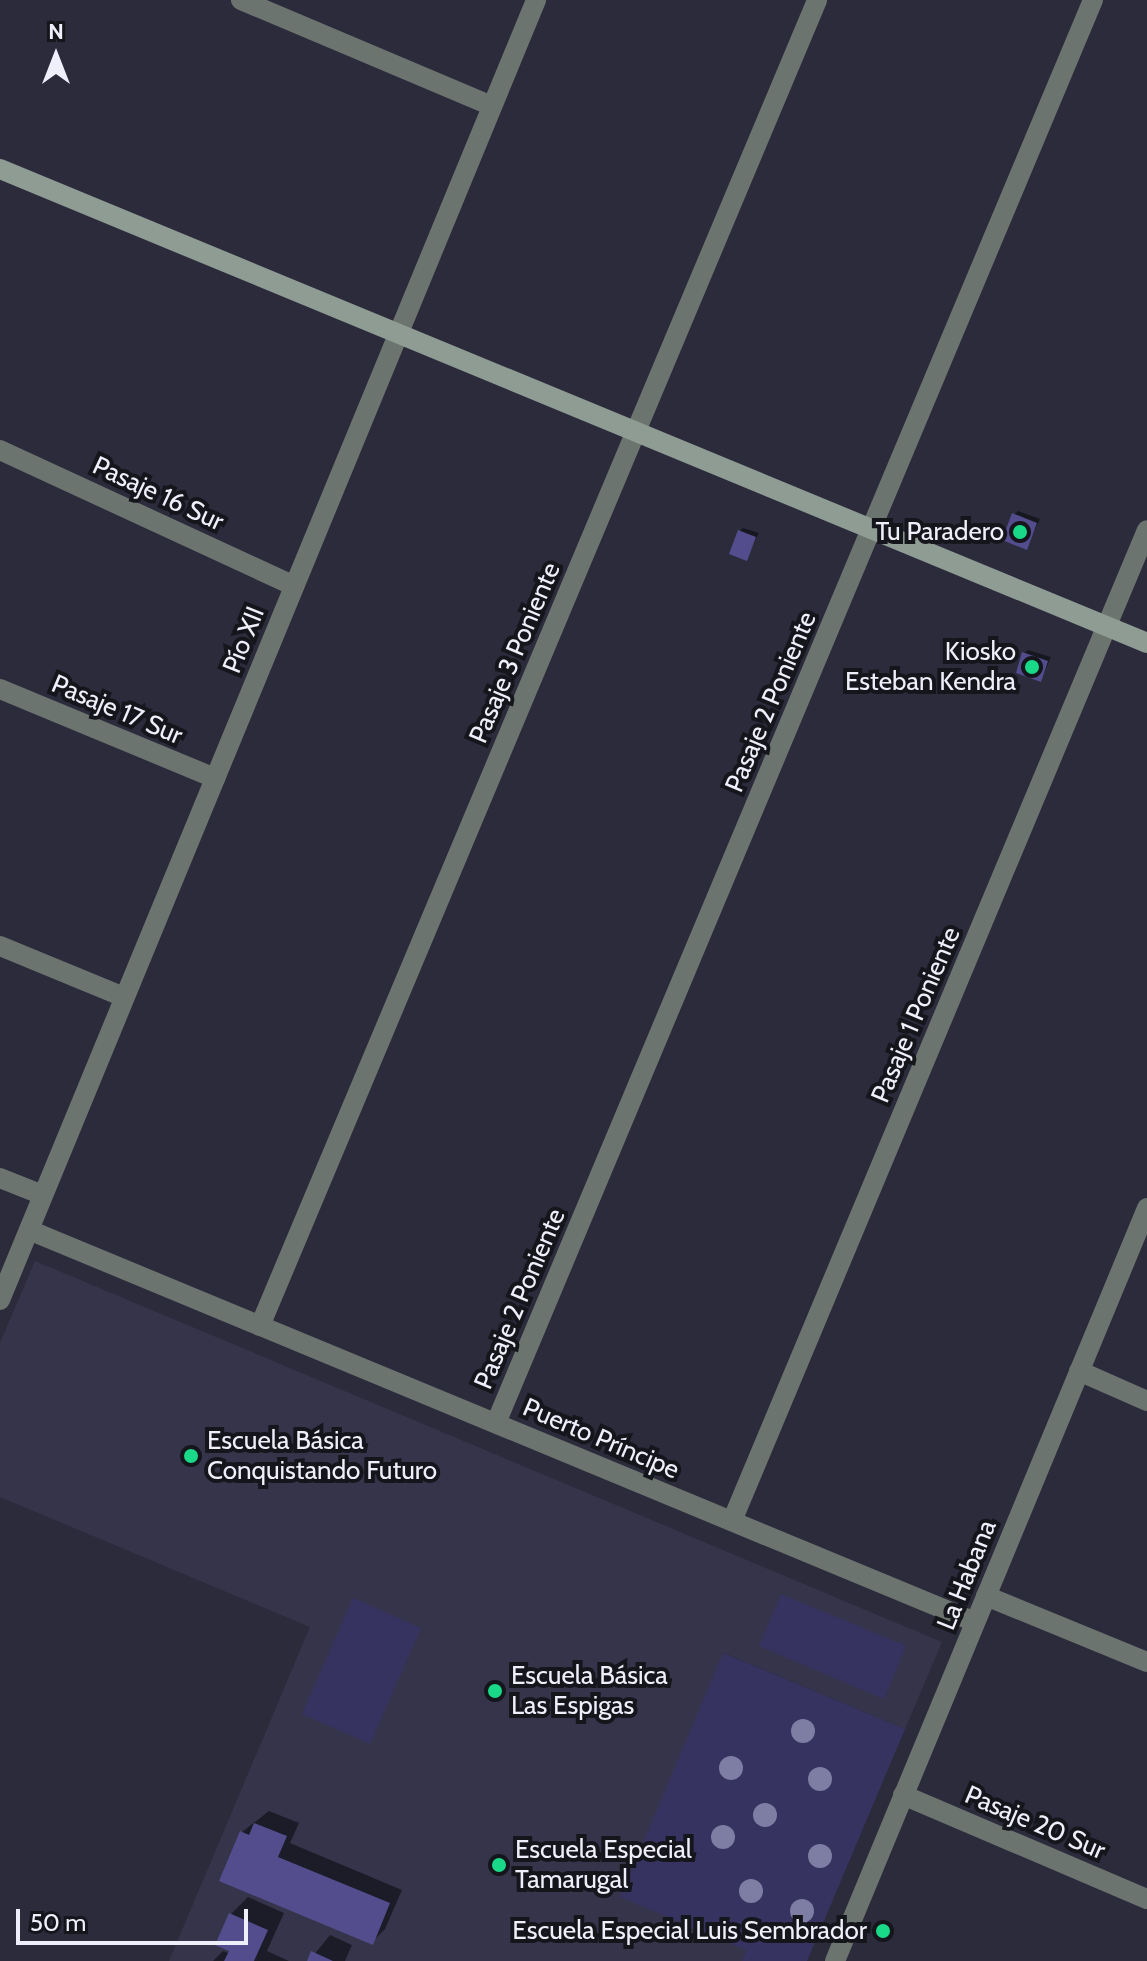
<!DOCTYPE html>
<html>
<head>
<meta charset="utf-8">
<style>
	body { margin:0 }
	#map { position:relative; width:1147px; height:1961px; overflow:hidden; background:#2c2b3c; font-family:Cabin,sans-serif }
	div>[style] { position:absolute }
	.built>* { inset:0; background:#36344b }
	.green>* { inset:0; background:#373361 }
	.shadow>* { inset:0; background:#0007 }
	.building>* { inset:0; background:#534d8d }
	.street>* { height:20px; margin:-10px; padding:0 10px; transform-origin:10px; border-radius:10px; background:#6b746e }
	.secondary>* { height:20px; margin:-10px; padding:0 10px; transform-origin:10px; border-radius:10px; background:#8e9c93 }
	.trees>* { width:24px; height:24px; margin:-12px; border-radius:50%; background:#7e7da3 }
	.dots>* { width:22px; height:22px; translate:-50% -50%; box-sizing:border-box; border:4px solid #15151c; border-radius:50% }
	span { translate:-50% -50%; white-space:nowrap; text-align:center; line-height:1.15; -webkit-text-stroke:8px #15151c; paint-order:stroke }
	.street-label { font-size:26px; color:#efeffb }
	.poi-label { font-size:26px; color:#efeffb }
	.right { translate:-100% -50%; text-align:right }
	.left { translate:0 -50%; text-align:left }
	.north { position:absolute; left:16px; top:16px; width:80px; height:80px; -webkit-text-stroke:6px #15151c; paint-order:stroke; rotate:0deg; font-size:22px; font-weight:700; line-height:32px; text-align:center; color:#efeffb }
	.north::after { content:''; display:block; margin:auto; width:28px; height:36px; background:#efeffb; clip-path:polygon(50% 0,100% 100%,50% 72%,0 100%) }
	.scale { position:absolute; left:16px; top:1909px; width:232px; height:36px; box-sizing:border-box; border:4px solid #efeffb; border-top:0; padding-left:10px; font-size:24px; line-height:28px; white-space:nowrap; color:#efeffb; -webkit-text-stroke:6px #15151c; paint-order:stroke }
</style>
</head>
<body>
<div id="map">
	<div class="built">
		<i style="clip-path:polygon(35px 1261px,942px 1642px,905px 1729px,724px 1653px,746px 1950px,742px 1961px,169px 1961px,310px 1627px,0 1497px,0 1343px)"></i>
	</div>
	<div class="green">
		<i style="clip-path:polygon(781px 1594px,906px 1646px,884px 1699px,759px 1646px)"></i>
		<i style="clip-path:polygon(353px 1598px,421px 1628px,370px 1744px,302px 1714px)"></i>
		<i style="clip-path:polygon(723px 1653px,905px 1729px,807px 1961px,742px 1961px,746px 1950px,620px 1897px)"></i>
	</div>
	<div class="shadow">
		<i style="clip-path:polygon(1018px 511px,1040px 519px,1026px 548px,1014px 515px)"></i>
		<i style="clip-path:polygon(743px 528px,759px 533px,746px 558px,739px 532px)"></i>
		<i style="clip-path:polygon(1028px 650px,1051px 657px,1041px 679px,1024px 653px)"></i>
		<i style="clip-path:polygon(269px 1811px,299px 1823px,290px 1843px,402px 1890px,385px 1929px,372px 1942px,242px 1832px)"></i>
		<i style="clip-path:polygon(248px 1897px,284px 1913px,267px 1951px,289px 1961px,213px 1961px,223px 1951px,233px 1955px,231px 1914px)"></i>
		<i style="clip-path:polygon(330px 1935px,352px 1945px,345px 1961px,309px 1961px)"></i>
	</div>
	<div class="building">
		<i style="clip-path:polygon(1012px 513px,1037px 523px,1027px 550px,1002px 540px)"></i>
		<i style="clip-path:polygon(738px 530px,756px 537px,747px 561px,729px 554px)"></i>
		<i style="clip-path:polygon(1022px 652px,1048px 661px,1041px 682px,1016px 673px)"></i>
		<i style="clip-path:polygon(254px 1823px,287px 1836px,278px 1857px,390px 1903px,373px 1945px,219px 1881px,240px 1831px,249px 1835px)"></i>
		<i style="clip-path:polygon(229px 1913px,268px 1930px,254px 1961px,224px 1961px,229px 1951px,215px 1945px)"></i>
		<i style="clip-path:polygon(311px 1951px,333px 1961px,307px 1961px)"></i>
	</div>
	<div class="street">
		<i style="left:241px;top:0;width:272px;rotate:22.9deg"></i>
		<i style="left:0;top:450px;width:324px;rotate:24.8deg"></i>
		<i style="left:0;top:689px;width:233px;rotate:22.5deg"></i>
		<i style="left:0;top:946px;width:134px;rotate:22.4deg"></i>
		<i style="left:0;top:1178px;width:46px;rotate:21.6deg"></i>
		<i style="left:29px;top:1230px;width:1024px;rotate:22.51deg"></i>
		<i style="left:0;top:1300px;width:1406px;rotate:-67.59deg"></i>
		<i style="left:260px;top:1326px;width:1438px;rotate:-67.21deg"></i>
		<i style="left:1079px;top:1371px;width:74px;rotate:23.8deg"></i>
		<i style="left:496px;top:1423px;width:1543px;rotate:-67.24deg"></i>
		<i style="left:732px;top:1521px;width:1074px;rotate:-67.28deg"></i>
		<i style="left:986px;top:1596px;width:174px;rotate:22.3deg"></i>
		<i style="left:903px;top:1795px;width:265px;rotate:23.1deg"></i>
		<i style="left:835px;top:1961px;width:815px;rotate:-67.49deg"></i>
	</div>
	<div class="secondary">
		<i style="left:0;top:169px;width:1241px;rotate:22.45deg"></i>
	</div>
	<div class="trees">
		<i style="left:803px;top:1731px"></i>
		<i style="left:731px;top:1768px"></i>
		<i style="left:820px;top:1779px"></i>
		<i style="left:765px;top:1815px"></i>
		<i style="left:723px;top:1837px"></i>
		<i style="left:820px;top:1856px"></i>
		<i style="left:751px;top:1891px"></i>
		<i style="left:802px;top:1911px"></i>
	</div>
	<div class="dots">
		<i style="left:1020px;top:532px;background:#19d989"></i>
		<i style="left:1032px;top:667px;background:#19d989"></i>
		<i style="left:191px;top:1456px;background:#19d989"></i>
		<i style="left:495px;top:1691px;background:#19d989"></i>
		<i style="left:499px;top:1865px;background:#19d989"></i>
		<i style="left:883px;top:1931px;background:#19d989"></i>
	</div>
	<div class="street-label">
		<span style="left:158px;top:494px;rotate:25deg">Pasaje 16 Sur</span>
		<span style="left:244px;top:640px;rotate:-68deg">Pío XII</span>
		<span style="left:515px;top:653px;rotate:-67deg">Pasaje 3 Poniente</span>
		<span style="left:771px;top:702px;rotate:-67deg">Pasaje 2 Poniente</span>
		<span style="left:117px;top:710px;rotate:23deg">Pasaje 17 Sur</span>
		<span style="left:916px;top:1015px;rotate:-67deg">Pasaje 1 Poniente</span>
		<span style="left:520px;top:1299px;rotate:-67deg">Pasaje 2 Poniente</span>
		<span style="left:601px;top:1439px;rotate:23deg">Puerto Príncipe</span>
		<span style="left:967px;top:1575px;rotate:-68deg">La Habana</span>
		<span style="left:1035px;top:1823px;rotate:23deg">Pasaje 20 Sur</span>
	</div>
	<div class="poi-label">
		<span class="right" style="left:1004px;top:532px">Tu Paradero</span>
		<span class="right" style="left:1016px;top:667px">Kiosko<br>Esteban Kendra</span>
		<span class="left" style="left:207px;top:1456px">Escuela Básica<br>Conquistando Futuro</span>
		<span class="left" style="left:511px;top:1691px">Escuela Básica<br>Las Espigas</span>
		<span class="left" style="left:515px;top:1865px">Escuela Especial<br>Tamarugal</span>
		<span class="right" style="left:867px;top:1931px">Escuela Especial Luis Sembrador</span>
	</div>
	<div class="north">N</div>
	<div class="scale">50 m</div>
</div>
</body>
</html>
